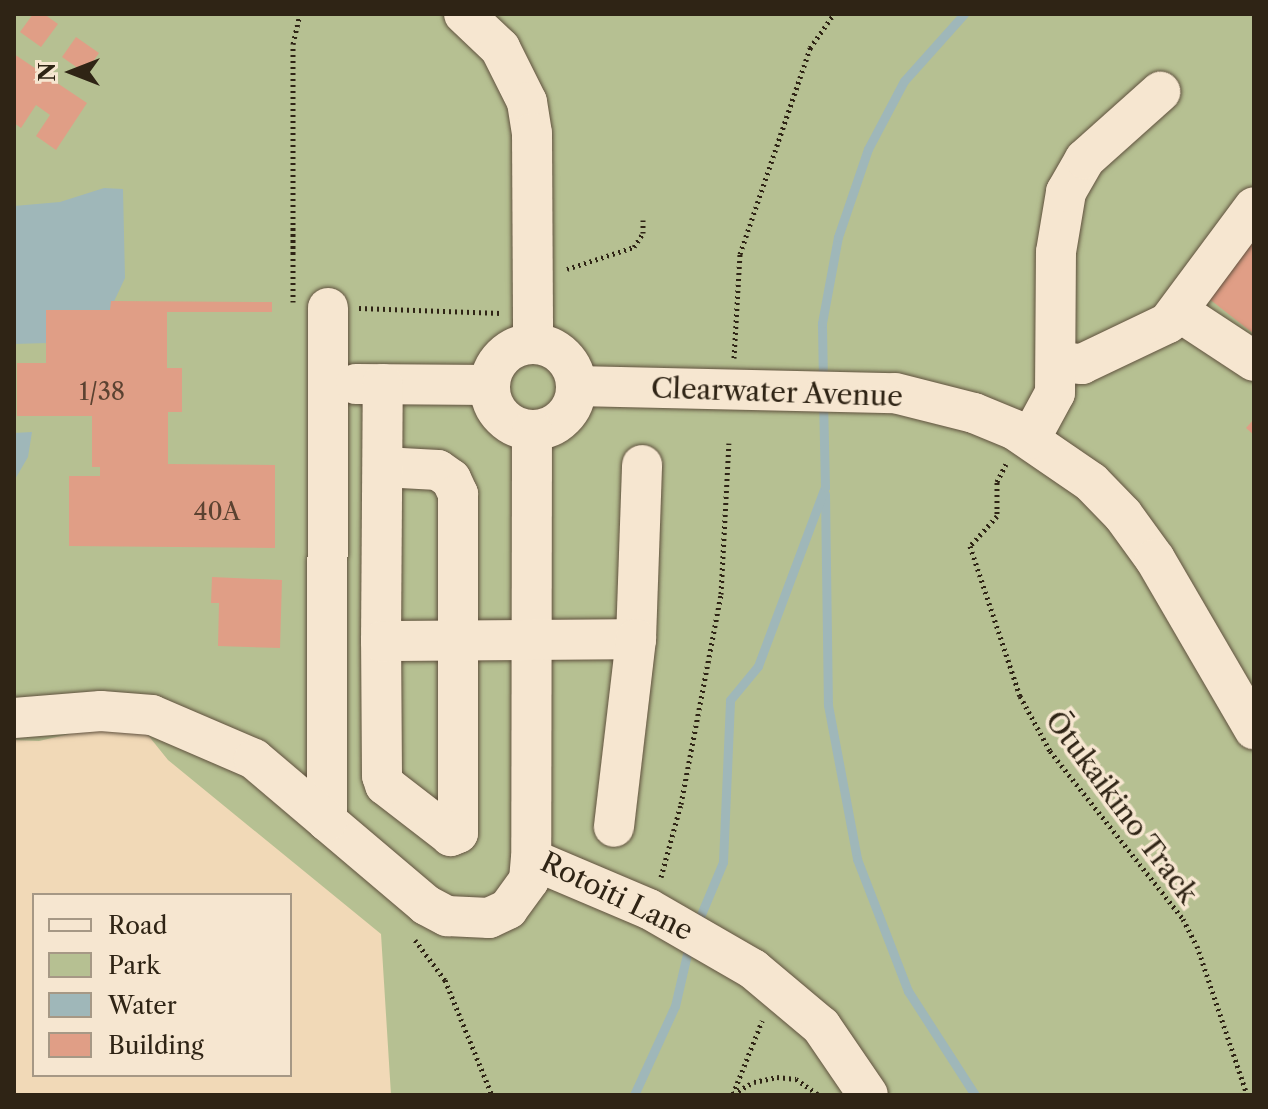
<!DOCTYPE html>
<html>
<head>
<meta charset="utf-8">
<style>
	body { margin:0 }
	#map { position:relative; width:1268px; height:1109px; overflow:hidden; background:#f1d9b7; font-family:"Libre Caslon Text",serif }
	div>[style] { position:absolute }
	.green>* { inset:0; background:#b6c092 }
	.water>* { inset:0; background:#9fb7b9 }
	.stream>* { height:9px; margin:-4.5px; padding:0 4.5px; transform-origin:4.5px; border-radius:4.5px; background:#9fb7b9 }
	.building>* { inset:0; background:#e09e86 }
	.path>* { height:5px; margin-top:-2.5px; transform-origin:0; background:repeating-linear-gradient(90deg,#2f2415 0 2px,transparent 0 6px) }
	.roads { filter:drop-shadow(0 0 2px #60513e) drop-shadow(0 0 2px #60513e) }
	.minor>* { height:40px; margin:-20px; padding:0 20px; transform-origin:20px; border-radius:20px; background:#f6e6d0 }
	.minor>.ring { margin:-20px; padding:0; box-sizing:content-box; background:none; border:40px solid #f6e6d0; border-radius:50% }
	span { translate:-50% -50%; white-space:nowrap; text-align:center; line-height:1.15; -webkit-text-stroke:7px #f6e6d0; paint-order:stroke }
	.number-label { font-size:24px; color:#5b4231 }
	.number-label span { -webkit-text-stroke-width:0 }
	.street-label { font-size:28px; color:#2f2415 }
	.frame { position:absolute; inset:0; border:16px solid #2f2415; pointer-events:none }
	.legend { position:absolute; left:32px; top:893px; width:260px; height:184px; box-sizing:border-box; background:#f6e6d0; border:2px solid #a69885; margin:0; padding:10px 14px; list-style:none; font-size:24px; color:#2f2415 }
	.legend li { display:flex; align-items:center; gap:16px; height:40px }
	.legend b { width:40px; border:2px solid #a69885 }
	.north { position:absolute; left:32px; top:32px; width:80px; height:80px; -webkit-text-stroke:6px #f6e6d0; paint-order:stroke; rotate:270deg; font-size:22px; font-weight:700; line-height:32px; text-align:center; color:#2f2415 }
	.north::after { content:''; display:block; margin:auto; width:28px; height:36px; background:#2f2415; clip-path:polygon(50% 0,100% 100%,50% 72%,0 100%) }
</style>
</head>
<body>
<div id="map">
	<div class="green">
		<i style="clip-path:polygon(14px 14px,1254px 14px,1254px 1095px,391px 1095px,381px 934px,168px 760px,135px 719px,39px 741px,14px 740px)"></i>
	</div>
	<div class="water">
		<i style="clip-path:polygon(104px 188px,123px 189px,125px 278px,110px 310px,46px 310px,48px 343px,14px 344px,14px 206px,60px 202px)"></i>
		<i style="clip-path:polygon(32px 432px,28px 457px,14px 481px,14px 433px)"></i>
	</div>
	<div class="stream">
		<i style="left:823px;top:383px;width:60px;rotate:-91deg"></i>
		<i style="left:822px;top:323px;width:87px;rotate:-79.5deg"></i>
		<i style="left:838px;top:237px;width:93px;rotate:-71.2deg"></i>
		<i style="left:868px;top:149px;width:77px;rotate:-62.1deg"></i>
		<i style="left:904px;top:81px;width:90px;rotate:-48.2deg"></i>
		<i style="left:825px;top:494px;width:211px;rotate:89.2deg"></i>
		<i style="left:828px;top:705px;width:157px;rotate:79.3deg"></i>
		<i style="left:857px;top:859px;width:142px;rotate:68.9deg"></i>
		<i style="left:908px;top:991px;width:124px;rotate:57.2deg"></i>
		<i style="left:697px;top:924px;width:67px;rotate:-67.2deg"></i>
		<i style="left:723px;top:862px;width:162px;rotate:-87.5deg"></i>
		<i style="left:730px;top:700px;width:44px;rotate:-50.5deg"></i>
		<i style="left:758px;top:666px;width:191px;rotate:-69.5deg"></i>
		<i style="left:825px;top:487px;width:85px;rotate:-91.3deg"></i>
		<i style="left:634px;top:1095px;width:98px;rotate:-65.3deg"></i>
		<i style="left:675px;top:1006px;width:67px;rotate:-77deg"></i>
	</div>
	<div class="building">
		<i style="clip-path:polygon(33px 14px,44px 14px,58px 24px,41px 47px,20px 32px)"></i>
		<i style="clip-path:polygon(76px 37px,99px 53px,85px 73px,62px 57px)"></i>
		<i style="clip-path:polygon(14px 54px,87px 103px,56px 150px,36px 136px,50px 115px,36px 105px,21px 128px,14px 123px)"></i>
		<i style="clip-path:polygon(1254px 238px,1254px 334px,1208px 298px)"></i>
		<i style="clip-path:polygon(111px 301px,272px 302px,272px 312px,167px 312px,167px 368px,182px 368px,182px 412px,168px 412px,168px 464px,275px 465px,275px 548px,69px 546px,69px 476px,100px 476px,100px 467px,92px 467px,92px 416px,17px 416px,17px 363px,46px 363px,46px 310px,110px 310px)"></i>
		<i style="clip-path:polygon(1254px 419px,1254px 435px,1246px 428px)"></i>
		<i style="clip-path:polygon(212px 577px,282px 580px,280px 648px,218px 646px,219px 603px,211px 603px)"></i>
	</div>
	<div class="path">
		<i style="left:567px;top:269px;width:71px;rotate:-18.2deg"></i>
		<i style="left:634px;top:247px;width:17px;rotate:-57deg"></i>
		<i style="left:643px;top:233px;width:13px;rotate:-90deg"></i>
		<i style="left:293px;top:302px;width:258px;rotate:-90deg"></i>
		<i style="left:293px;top:44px;width:31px;rotate:-77deg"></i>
		<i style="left:359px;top:308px;width:142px;rotate:2deg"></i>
		<i style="left:734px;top:358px;width:104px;rotate:-86.7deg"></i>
		<i style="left:740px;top:254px;width:218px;rotate:-71.2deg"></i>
		<i style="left:810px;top:48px;width:42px;rotate:-54.8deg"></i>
		<i style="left:1006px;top:464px;width:20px;rotate:117deg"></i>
		<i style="left:997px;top:482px;width:34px;rotate:90deg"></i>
		<i style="left:997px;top:516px;width:40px;rotate:132deg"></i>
		<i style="left:970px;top:546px;width:158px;rotate:71.6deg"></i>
		<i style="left:1020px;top:696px;width:63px;rotate:61.4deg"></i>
		<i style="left:1050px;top:751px;width:214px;rotate:51.6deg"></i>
		<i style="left:1183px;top:919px;width:30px;rotate:63deg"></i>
		<i style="left:1197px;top:946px;width:157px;rotate:71.4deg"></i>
		<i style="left:661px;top:877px;width:76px;rotate:-74.7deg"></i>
		<i style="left:681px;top:804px;width:214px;rotate:-79.2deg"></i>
		<i style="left:721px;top:594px;width:151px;rotate:-87deg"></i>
		<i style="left:415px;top:940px;width:50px;rotate:53.1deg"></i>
		<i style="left:445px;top:980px;width:124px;rotate:67.8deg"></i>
		<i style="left:733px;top:1094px;width:79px;rotate:-68.3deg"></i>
		<i style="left:733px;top:1094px;width:24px;rotate:-30deg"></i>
		<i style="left:754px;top:1082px;width:24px;rotate:-12deg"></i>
		<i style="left:777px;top:1077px;width:19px;rotate:6deg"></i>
		<i style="left:796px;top:1079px;width:28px;rotate:35deg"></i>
	</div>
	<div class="roads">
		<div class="minor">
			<i style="left:464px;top:14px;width:50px;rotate:43.4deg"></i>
			<i style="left:500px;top:48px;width:60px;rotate:63.4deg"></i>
			<i style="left:527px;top:102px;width:31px;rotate:81deg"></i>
			<i style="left:532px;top:133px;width:211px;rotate:89.7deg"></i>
			<i style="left:328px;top:308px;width:513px;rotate:90.11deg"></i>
			<i style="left:327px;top:821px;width:130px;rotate:40.3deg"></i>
			<i style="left:426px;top:905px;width:24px;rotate:28deg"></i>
			<i style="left:447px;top:916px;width:42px;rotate:2.7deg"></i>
			<i style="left:489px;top:918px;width:21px;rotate:-25deg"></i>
			<i style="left:508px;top:909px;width:36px;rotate:-54deg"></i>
			<i style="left:529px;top:880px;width:21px;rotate:-85deg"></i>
			<i style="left:1178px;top:311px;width:91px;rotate:33.3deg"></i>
			<i class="ring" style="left:490px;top:344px;width:46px;height:46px"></i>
			<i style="left:1058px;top:362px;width:24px;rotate:5deg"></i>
			<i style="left:1082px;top:364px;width:95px;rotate:-25.5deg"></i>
			<i style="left:1168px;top:323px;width:144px;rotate:-53.4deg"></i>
			<i style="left:356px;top:384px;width:134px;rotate:0.4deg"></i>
			<i style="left:576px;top:386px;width:319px;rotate:1.3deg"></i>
			<i style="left:895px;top:393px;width:81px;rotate:14.2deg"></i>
			<i style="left:974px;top:413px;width:44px;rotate:22.5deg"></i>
			<i style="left:1015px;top:430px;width:92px;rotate:34.4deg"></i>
			<i style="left:1091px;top:482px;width:46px;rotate:45.9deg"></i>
			<i style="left:1123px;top:515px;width:54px;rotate:54deg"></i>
			<i style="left:1155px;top:559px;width:197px;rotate:59.8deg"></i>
			<i style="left:532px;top:430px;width:429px;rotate:90.1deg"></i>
			<i style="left:531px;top:859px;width:128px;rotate:23deg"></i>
			<i style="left:649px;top:909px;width:120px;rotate:30deg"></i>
			<i style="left:753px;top:969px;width:89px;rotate:40deg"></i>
			<i style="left:821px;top:1026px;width:83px;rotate:55.7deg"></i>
			<i style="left:1030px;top:439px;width:52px;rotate:-61.5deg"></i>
			<i style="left:1055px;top:393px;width:141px;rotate:-89.6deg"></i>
			<i style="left:1056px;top:252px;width:61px;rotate:-80.5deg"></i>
			<i style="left:1066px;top:192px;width:38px;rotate:-60deg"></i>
			<i style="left:1085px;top:159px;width:101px;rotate:-41.8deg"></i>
			<i style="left:383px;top:467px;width:55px;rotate:3.1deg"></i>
			<i style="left:438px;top:470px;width:16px;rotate:35deg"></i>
			<i style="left:451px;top:479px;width:17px;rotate:65deg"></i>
			<i style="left:458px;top:494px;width:339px;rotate:90deg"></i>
			<i style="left:458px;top:833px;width:8px;rotate:157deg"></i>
			<i style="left:451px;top:836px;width:83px;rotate:-142.3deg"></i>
			<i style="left:385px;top:785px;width:9px;rotate:-108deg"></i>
			<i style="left:382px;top:776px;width:135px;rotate:-90.4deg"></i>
			<i style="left:381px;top:641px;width:257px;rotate:-89.6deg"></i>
			<i style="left:636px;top:639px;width:174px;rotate:-88deg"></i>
			<i style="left:381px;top:641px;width:255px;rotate:-0.4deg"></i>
			<i style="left:636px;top:639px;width:189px;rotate:96.7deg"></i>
			<i style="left:14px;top:718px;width:87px;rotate:-4.6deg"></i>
			<i style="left:101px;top:711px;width:51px;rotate:4.5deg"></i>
			<i style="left:152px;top:715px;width:111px;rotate:23.3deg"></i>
			<i style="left:254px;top:759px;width:96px;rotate:40.3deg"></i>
		</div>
	</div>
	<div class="number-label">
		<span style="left:102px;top:392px">1/38</span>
		<span style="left:217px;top:512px">40A</span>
	</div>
	<div class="street-label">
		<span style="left:777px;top:392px;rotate:2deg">Clearwater Avenue</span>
		<span style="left:1122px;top:807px;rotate:53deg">Ōtukaikino Track</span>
		<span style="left:617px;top:896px;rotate:26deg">Rotoiti Lane</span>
	</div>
	<div class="frame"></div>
	<ul class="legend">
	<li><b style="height:10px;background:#f6e6d0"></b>Road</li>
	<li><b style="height:22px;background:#b6c092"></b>Park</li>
	<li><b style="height:22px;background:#9fb7b9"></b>Water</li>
	<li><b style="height:22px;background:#e09e86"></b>Building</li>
	</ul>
	<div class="north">N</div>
</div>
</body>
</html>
